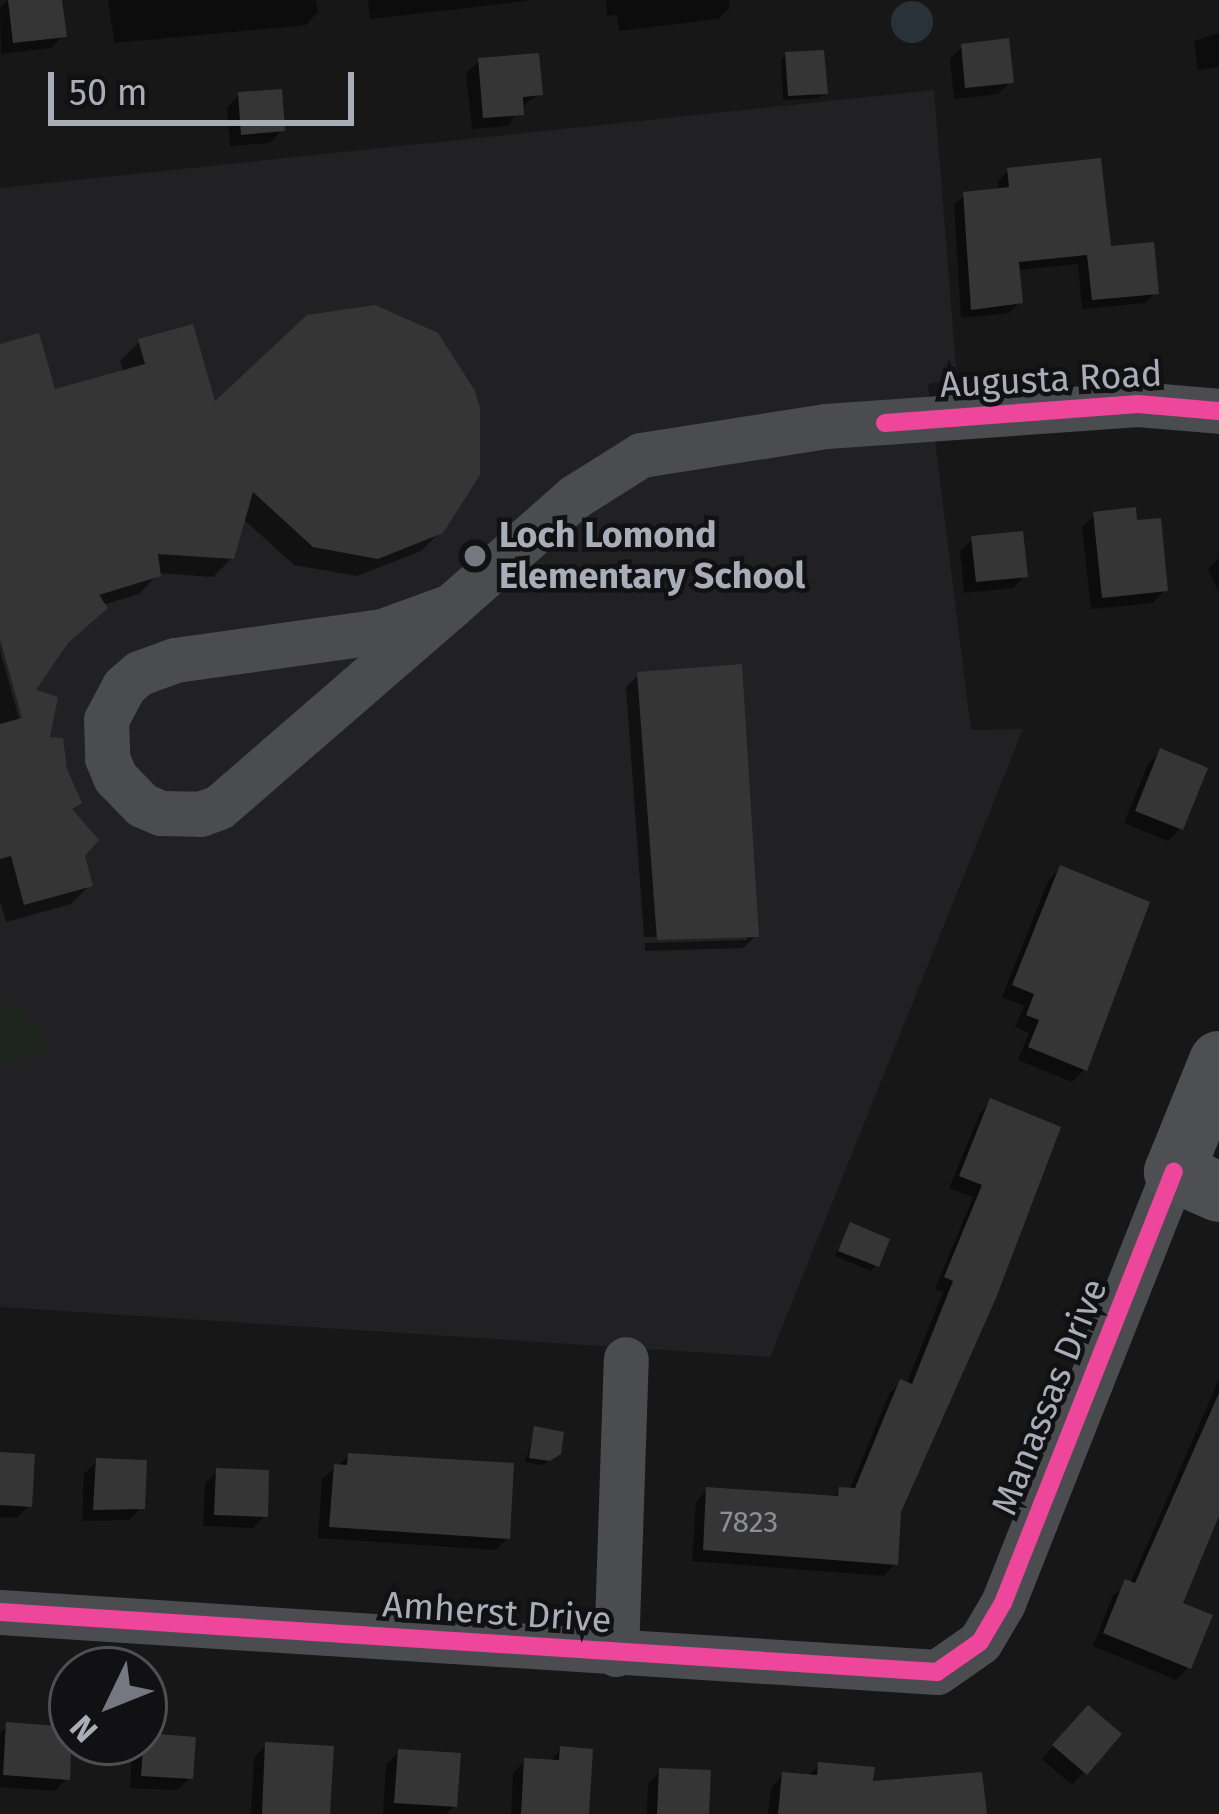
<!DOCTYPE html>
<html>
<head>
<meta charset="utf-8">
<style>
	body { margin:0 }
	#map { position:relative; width:1219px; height:1814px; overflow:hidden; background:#171717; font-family:"Fira Sans",sans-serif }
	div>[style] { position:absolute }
	.built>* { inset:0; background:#212123 }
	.green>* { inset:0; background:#1d241e }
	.water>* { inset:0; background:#2a3239 }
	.round { border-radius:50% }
	.shadow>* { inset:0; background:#0007 }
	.building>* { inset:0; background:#353536 }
	.minor>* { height:45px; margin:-22.5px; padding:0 22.5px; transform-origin:22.5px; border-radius:22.5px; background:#4b4c50 }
	.major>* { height:60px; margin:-30px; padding:0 30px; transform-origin:30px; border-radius:30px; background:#4d4f52 }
	.cycleway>* { height:18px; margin:-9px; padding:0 9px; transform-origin:9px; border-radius:9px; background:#ed469a }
	.dots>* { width:33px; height:33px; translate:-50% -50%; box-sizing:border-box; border:6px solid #111113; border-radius:50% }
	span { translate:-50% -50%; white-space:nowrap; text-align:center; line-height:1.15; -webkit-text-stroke:9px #111113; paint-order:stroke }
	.number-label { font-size:30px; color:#8b8f98 }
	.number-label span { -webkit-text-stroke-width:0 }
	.street-label { font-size:36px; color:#a8adb8 }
	.poi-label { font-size:36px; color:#a8adb8; font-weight:700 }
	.left { translate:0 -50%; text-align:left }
	.north { position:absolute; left:48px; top:1646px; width:120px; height:120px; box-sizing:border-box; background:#111113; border:3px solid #4d4f55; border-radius:50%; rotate:227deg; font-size:33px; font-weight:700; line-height:48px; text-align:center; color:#a8adb8 }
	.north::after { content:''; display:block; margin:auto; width:42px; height:54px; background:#757880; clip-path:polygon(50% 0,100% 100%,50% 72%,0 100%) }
	.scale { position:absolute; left:48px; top:72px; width:306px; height:54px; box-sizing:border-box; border:6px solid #a8adb8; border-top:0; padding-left:15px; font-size:36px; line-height:42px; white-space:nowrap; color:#a8adb8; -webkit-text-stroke:9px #111113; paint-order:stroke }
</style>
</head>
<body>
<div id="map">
	<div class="built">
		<i style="clip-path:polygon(934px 90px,957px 380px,928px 384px,971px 730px,1023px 729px,770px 1357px,0 1307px,0 188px)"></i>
	</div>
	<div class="green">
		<i style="clip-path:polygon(0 1003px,24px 1007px,23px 1017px,38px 1021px,47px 1050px,0 1064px)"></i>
	</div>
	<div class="water">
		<i class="round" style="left:891px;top:1px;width:42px;height:42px"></i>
	</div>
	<div class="shadow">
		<i style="clip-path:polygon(8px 0,59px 0,63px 36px,51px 48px,1px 54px,0 8px)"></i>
		<i style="clip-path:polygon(108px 0,316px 0,318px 12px,306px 25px,115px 43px)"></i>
		<i style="clip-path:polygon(368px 0,535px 0,370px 19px)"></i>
		<i style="clip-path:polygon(606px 0,729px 0,730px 8px,718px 19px,619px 31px,617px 15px,607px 16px)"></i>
		<i style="clip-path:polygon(1219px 33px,1219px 67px,1198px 70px,1194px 41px)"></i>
		<i style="clip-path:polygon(963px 46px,1010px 82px,998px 94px,954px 99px,950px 59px)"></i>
		<i style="clip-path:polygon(786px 55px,825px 93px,819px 98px,783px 100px,781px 60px)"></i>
		<i style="clip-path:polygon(479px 61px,540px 94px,521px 107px,508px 126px,472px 129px,466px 73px)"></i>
		<i style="clip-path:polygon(239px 95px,282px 130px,270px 143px,230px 146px,227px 108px)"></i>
		<i style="clip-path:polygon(1008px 171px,1108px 250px,1155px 293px,1145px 303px,1082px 309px,1078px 264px,1017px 270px,1020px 302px,1009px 313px,961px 318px,954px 205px,965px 195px,999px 191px,998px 181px)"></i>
		<i style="clip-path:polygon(139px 342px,213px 407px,441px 531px,421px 551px,357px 576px,294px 565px,242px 518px,232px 558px,213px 577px,159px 573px,139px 594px,103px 605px,62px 648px,31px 691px,90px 885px,71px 904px,6px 922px,0 901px,0 650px,23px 733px,29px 731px,0 628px,0 347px,53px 392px,124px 373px,120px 361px)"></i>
		<i style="clip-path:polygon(1095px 515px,1165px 590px,1153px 603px,1091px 609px,1082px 527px)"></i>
		<i style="clip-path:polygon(973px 539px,1025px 576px,1013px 588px,964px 593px,960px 551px)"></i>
		<i style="clip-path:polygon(1219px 558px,1219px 593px,1208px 569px)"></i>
		<i style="clip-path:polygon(639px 675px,756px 936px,743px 948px,645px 951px,645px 943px,747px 940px,747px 934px,644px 937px,626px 687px)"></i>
		<i style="clip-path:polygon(1160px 752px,1180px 829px,1168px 841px,1124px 823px,1148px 764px)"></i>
		<i style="clip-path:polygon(1060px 868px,1084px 1070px,1072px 1082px,1018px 1060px,1029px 1033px,1015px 1027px,1024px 1006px,1002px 997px,1048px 881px)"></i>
		<i style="clip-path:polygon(991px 1102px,1057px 1128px,898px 1511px,895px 1564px,884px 1576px,692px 1561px,696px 1502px,707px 1490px,832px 1499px,840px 1490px,849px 1491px,889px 1394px,900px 1382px,906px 1385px,943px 1292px,935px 1289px,973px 1197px,949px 1188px,980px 1113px)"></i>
		<i style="clip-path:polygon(850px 1226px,876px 1266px,871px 1271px,835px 1256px)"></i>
		<i style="clip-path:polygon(1219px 1379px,1219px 1504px,1179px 1604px,1188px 1668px,1176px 1680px,1093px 1646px,1113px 1595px,1130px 1584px)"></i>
		<i style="clip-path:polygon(535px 1430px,552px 1459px,542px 1465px,525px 1462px)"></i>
		<i style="clip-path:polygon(0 1455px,29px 1505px,17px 1518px,0 1517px)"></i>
		<i style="clip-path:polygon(349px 1456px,508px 1538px,495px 1550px,318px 1538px,322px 1479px)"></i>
		<i style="clip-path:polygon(97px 1461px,142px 1507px,129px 1520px,82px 1521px,84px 1474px)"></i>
		<i style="clip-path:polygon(217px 1471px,265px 1515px,253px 1528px,203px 1526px,205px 1484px)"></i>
		<i style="clip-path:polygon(1075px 1721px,1118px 1735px,1072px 1785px,1042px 1759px)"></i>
		<i style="clip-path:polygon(8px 1726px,67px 1778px,55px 1791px,0 1787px,0 1733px)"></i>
		<i style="clip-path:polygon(139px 1742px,144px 1742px,190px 1778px,177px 1790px,130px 1788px,132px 1749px)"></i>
		<i style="clip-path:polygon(266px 1745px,327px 1814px,251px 1814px,254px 1758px)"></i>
		<i style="clip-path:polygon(561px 1750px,586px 1814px,511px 1814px,513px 1773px,525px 1761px,549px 1762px)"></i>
		<i style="clip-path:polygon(399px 1752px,454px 1806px,446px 1814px,383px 1814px,386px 1764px)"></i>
		<i style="clip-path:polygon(819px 1765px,984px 1814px,768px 1814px,771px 1788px,783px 1775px,807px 1778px)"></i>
		<i style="clip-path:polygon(660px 1771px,706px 1814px,647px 1814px,648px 1784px)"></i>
	</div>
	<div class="building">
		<i style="clip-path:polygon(8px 0,62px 0,67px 37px,13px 43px)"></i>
		<i style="clip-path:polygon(1009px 38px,1014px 83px,965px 88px,961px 44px)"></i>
		<i style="clip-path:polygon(824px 50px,828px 94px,788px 96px,785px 52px)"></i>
		<i style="clip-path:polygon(539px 53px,543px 95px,523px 97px,524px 115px,483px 118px,478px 58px)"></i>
		<i style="clip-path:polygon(282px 89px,285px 131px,241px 135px,238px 92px)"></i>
		<i style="clip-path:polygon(1101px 158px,1111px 246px,1154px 242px,1159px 294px,1092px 300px,1087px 255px,1019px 262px,1023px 303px,971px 310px,963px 192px,1009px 187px,1007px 168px)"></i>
		<i style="clip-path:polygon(375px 305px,438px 333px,475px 391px,480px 407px,480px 475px,443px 533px,378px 559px,313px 547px,253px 492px,234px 559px,158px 554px,161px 576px,99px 595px,108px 608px,68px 643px,36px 690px,58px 697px,50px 737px,63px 738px,67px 769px,82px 803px,72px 809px,99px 840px,85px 856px,93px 886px,24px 905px,11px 856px,0 859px,0 724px,22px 718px,0 639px,0 344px,39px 333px,55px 389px,145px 364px,138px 339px,193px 324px,215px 401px,307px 315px)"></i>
		<i style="clip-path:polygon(1136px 507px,1137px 520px,1161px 518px,1168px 591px,1102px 598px,1093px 512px)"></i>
		<i style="clip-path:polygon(1023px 531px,1028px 577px,976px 582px,971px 536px)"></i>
		<i style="clip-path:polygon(742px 664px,759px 937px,657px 940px,637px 672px)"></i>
		<i style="clip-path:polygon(1160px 748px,1208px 768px,1183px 830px,1135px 811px)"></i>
		<i style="clip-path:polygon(1060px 865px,1150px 902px,1087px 1071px,1028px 1047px,1039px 1020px,1026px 1015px,1034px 994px,1012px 985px)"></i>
		<i style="clip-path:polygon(990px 1098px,1061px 1127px,996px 1298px,901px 1512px,898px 1565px,703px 1550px,706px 1487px,838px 1496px,839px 1487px,855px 1488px,900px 1379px,912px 1384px,953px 1281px,944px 1277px,982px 1185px,959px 1176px)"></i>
		<i style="clip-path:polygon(850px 1222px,890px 1239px,879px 1267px,838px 1251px)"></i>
		<i style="clip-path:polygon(1219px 1393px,1219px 1516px,1183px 1603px,1213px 1615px,1191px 1669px,1103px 1633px,1125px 1579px,1135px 1583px)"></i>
		<i style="clip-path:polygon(534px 1426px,564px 1432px,561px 1454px,550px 1461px,529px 1458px)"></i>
		<i style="clip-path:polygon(0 1452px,35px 1454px,32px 1507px,0 1505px)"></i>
		<i style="clip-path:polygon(348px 1453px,514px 1463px,510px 1539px,329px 1527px,334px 1464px,347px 1465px)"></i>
		<i style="clip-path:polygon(96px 1458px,147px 1460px,145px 1509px,93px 1510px)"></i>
		<i style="clip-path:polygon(216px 1468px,269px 1470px,268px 1517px,214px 1515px)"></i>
		<i style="clip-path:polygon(1088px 1705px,1122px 1734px,1087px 1775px,1052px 1745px)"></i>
		<i style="clip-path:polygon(6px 1722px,72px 1727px,70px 1780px,3px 1775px)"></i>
		<i style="clip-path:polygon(144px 1733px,196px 1737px,193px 1779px,141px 1776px)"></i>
		<i style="clip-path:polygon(265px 1742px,334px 1746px,330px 1814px,262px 1814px)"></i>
		<i style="clip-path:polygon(560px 1746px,593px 1749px,589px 1814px,521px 1814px,524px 1758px,559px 1760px)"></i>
		<i style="clip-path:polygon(398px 1749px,461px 1753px,457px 1807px,394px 1803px)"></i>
		<i style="clip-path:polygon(818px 1762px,875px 1767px,873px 1781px,982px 1772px,987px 1814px,778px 1814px,782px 1772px,817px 1775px)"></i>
		<i style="clip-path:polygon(659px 1768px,711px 1770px,709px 1814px,657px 1814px)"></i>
	</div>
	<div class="minor">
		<i style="left:451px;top:606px;width:73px;rotate:160.1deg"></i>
		<i style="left:382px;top:631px;width:209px;rotate:172deg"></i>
		<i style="left:175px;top:660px;width:38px;rotate:160deg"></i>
		<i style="left:139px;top:673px;width:20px;rotate:139deg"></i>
		<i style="left:124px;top:686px;width:38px;rotate:118deg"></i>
		<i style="left:106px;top:720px;width:38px;rotate:88deg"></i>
		<i style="left:107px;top:758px;width:21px;rotate:67deg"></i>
		<i style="left:115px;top:777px;width:39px;rotate:46deg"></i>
		<i style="left:142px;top:805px;width:21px;rotate:23deg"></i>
		<i style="left:161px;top:813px;width:39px;rotate:1deg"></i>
		<i style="left:200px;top:814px;width:20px;rotate:-20deg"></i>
		<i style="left:219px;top:807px;width:307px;rotate:-40.9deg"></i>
		<i style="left:451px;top:606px;width:164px;rotate:-41.5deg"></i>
		<i style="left:574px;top:497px;width:79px;rotate:-32.1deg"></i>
		<i style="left:641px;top:455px;width:187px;rotate:-8.9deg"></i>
		<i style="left:826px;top:426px;width:313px;rotate:-4deg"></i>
		<i style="left:1138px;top:404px;width:81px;rotate:4.9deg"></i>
		<i style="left:0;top:1612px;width:939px;rotate:3.66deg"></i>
		<i style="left:937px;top:1672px;width:52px;rotate:-34.9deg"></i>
		<i style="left:980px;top:1642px;width:45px;rotate:-59.5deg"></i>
		<i style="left:1003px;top:1603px;width:464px;rotate:-68.4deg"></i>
		<i style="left:616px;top:1654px;width:295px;rotate:-88.1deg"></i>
	</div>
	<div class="major">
		<i style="left:1219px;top:1061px;width:120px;rotate:112.1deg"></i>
		<i style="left:1174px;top:1172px;width:49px;rotate:24deg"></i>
	</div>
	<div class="cycleway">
		<i style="left:885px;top:423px;width:254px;rotate:-4.3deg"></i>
		<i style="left:1138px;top:404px;width:81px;rotate:4.9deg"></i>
		<i style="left:0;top:1612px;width:939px;rotate:3.66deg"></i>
		<i style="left:937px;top:1672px;width:52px;rotate:-34.9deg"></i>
		<i style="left:980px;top:1642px;width:45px;rotate:-59.5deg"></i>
		<i style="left:1003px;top:1603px;width:464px;rotate:-68.4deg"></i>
	</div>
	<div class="dots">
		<i style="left:475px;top:556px;background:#757880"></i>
	</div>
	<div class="number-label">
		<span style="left:749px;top:1522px">7823</span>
	</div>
	<div class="street-label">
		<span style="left:1051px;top:380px;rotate:-3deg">Augusta Road</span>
		<span style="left:1050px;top:1397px;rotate:-68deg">Manassas Drive</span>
		<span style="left:497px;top:1613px;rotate:4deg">Amherst Drive</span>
	</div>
	<div class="poi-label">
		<span class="left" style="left:499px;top:556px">Loch Lomond<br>Elementary School</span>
	</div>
	<div class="north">N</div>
	<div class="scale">50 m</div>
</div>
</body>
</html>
